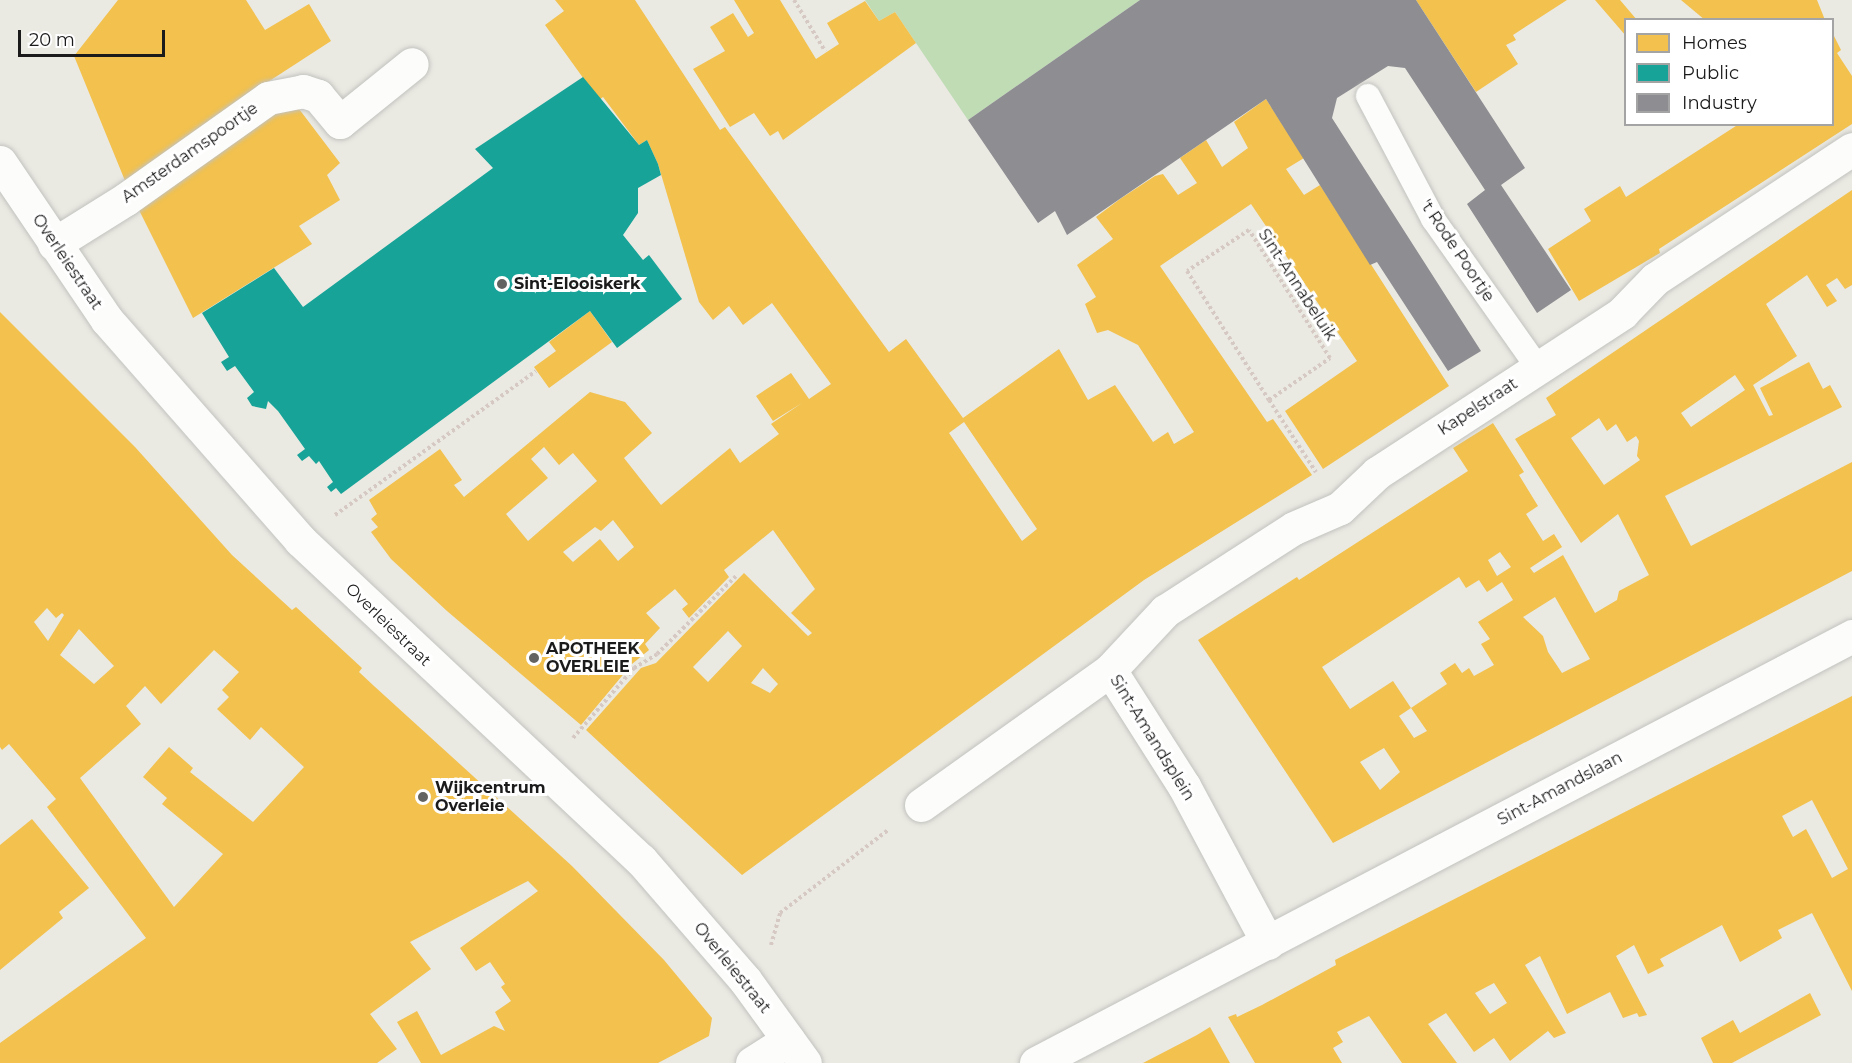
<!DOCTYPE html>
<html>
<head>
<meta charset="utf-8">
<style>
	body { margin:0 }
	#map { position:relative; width:1852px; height:1063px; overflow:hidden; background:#eae9e2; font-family:Montserrat,sans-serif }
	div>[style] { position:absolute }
	.forest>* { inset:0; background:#bfdcb5 }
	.homes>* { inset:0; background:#f2c14e }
	.public>* { inset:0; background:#17a398 }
	.industry>* { inset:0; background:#8d8d92 }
	.path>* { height:4px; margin-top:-2px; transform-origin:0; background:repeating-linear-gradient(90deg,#d6c8c3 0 3px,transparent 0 6px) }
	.roads { filter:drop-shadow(0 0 2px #c2c2bf) drop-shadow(0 0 2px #c2c2bf) }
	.lane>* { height:24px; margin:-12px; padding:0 12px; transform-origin:12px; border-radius:12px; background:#fcfcfb }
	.street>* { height:33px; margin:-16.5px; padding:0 16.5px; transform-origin:16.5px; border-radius:16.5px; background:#fcfcfb }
	.dots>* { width:16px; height:16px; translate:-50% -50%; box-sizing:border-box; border:3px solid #fff; border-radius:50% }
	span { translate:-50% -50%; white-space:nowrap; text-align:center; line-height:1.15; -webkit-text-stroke:6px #fff; paint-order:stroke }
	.street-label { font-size:16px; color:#1b1b1b }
	.poi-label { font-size:16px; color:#1b1b1b; font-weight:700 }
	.left { translate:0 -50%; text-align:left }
	.legend { position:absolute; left:1624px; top:18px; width:210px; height:108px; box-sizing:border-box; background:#fff; border:2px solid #a4a4a4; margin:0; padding:8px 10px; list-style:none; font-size:18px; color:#1b1b1b }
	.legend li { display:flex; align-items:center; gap:12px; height:30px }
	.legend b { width:30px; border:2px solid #a4a4a4 }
	.scale { position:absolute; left:18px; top:30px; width:147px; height:27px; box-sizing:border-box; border:3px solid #1b1b1b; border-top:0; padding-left:8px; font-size:18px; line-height:21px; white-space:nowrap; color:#1b1b1b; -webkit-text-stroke:4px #fff; paint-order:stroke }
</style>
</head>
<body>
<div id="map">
	<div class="forest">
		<i style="clip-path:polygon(865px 0,1140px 0,968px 120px,895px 12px,879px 21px)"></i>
	</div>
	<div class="homes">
		<i style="clip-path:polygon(118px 0,246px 0,265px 30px,309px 4px,331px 41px,251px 93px,128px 188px,74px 56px)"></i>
		<i style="clip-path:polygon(evenodd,555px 0,635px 0,720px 130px,725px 127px,889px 352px,906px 339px,963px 418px,1059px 349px,1088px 400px,1115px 385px,1153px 442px,1168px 432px,1174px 444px,1194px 432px,1138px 345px,1108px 330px,1097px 333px,1085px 304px,1096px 297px,1077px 265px,1113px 239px,1096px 217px,1120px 199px,1155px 176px,1163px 174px,1178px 195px,1197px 183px,1180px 158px,1206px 140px,1222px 167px,1248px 148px,1234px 122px,1266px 99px,1304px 158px,1286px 169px,1304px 195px,1320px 185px,1449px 386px,1323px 469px,1285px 411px,1357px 361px,1251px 204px,1160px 266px,1267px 422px,1273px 419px,1312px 475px,1144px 580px,742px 875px,586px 730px,641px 668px,656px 663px,744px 573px,808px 636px,812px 633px,791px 613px,815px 589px,773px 530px,724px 570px,729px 577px,689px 618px,682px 609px,688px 604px,675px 589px,646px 613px,660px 628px,645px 644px,649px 650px,632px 664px,581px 725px,447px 611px,391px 559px,371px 532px,378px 527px,371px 519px,377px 514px,369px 500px,440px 449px,462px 480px,454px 485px,464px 497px,590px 392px,625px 402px,652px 433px,624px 458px,661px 505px,730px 448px,740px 463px,779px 434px,771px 424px,802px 403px,773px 421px,756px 396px,791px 373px,809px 399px,831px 384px,772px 303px,743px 325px,729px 306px,713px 320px,699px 302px,658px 164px,647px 140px,639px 145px,603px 97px,599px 100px,545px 25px,564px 11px,555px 0,964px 422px,1037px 529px,1022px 541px,949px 433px,964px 422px,555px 0,544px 447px,559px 465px,573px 453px,597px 481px,528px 541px,506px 514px,548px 478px,531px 459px,544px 447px,555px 0,613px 520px,634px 547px,618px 561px,600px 539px,573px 562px,563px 552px,595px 527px,601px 531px,613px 520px,555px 0,728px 631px,742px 646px,708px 682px,693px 667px,728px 631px,555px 0,763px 668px,778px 684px,770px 693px,751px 683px,763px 668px)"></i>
		<i style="clip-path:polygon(734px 0,780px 0,816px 59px,839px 44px,827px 23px,865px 1px,879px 21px,895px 12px,916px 43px,783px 140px,778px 131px,770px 136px,754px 113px,730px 127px,693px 69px,725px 51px,710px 27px,733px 13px,748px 37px,754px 33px)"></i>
		<i style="clip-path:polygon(1416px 0,1567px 0,1513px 35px,1516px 40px,1506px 45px,1518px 64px,1476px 92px)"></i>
		<i style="clip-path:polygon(1595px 0,1620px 0,1637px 20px,1626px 20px,1626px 36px)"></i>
		<i style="clip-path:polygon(1681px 0,1817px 0,1825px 20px,1705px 20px)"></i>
		<i style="clip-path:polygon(1833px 34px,1841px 50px,1837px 53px,1852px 76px,1852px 124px,1659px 249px,1660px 253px,1579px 301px,1548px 249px,1591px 221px,1584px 209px,1620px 186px,1626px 197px,1739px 124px,1833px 124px)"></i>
		<i style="clip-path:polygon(296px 105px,340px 163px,327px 175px,340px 200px,299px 226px,312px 244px,193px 318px,135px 202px,222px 136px)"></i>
		<i style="clip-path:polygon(evenodd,1852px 190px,1852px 285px,1845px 289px,1837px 278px,1826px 285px,1837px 301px,1827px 307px,1807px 275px,1766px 304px,1797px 356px,1753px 385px,1769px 416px,1773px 415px,1760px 388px,1809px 362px,1823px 389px,1830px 385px,1842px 407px,1665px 496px,1691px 546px,1852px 462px,1852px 571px,1333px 843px,1198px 640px,1297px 577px,1299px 580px,1468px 471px,1453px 448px,1493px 423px,1524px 472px,1519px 475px,1538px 506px,1526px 514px,1543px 541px,1554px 534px,1562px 547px,1530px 568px,1534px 573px,1563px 555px,1595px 613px,1617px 600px,1619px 591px,1649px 575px,1618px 514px,1581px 543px,1515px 439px,1556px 415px,1546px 398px,1852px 190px,1735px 375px,1745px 390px,1691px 427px,1681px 413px,1735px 375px,1852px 190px,1599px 418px,1607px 431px,1616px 424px,1627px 442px,1636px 436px,1639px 441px,1637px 456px,1640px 460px,1604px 485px,1571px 438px,1599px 418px,1852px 190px,1500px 552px,1511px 567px,1497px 576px,1488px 560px,1500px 552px,1852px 190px,1459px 577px,1466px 588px,1479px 580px,1487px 592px,1502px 582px,1513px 600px,1478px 622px,1490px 639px,1481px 644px,1494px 665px,1474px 676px,1469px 668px,1462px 673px,1455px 663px,1440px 673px,1447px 684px,1411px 708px,1427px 731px,1414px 738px,1399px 716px,1411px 708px,1393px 681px,1350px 709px,1322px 667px,1459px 577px,1852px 190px,1555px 597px,1590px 659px,1562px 673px,1548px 652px,1543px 636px,1523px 617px,1555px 597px,1852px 190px,1384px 748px,1400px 772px,1380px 790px,1360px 762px,1384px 748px)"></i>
		<i style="clip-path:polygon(590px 311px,612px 342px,549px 388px,534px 367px,556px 351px,549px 342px)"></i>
		<i style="clip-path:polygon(evenodd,0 312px,135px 447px,232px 555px,292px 610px,296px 607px,362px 668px,359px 672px,374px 686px,572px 866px,664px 960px,712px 1018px,709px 1036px,658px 1063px,421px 1063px,397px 1022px,417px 1011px,441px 1055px,494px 1026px,505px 1031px,495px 1012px,511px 1001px,501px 987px,505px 984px,490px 962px,476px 971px,460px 948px,538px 891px,528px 881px,410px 942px,431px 969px,370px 1014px,397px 1049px,377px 1063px,0 1063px,0 1043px,146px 938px,47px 807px,56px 799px,9px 744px,2px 750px,0 747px,0 312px,47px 608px,56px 618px,62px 613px,64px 615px,48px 641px,34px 622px,47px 608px,0 312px,79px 629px,114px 666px,94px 684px,60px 655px,79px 629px,0 312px,214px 650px,239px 672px,222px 690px,229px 697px,217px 709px,250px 740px,261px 727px,304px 767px,253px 822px,190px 772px,193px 768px,169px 747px,143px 777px,167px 798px,162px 804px,223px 854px,174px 907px,80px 778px,141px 724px,126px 706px,145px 686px,161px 704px,214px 650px)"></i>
		<i style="clip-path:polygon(evenodd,1852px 696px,1852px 991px,1812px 913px,1778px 930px,1782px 938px,1740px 962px,1722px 925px,1660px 959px,1664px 966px,1648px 974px,1634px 945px,1616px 956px,1647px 1015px,1639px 1017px,1637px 1013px,1623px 1018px,1610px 992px,1567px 1014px,1540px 956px,1525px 965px,1566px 1033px,1554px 1038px,1548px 1031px,1510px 1061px,1494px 1038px,1474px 1052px,1446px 1013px,1428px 1024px,1457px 1063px,1402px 1063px,1369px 1016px,1337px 1032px,1343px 1042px,1333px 1048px,1342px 1063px,1255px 1063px,1228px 1017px,1236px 1014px,1237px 1017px,1262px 1005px,1336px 965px,1335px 960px,1852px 696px,1812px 800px,1848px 869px,1832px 878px,1806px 829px,1793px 837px,1782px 816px,1812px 800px,1852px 696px,1494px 983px,1507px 1003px,1490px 1014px,1475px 993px,1494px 983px)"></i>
		<i style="clip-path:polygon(32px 819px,89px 888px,59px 912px,63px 918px,0 970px,0 845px)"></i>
		<i style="clip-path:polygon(1810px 993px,1821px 1015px,1732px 1063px,1713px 1063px,1701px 1038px,1733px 1020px,1740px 1033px)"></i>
		<i style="clip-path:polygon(1210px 1027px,1230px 1063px,1143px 1063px,1197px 1035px)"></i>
	</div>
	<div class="public">
		<i style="clip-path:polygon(583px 77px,639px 145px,647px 140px,658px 164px,661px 175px,638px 188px,638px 213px,623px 235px,643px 260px,649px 255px,682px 299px,617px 348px,590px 311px,341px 494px,336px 488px,331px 492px,327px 487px,333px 482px,319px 461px,316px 464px,309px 456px,302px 461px,297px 455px,305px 449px,278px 411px,268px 401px,266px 409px,252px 406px,247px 398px,254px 392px,235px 366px,227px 371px,221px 362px,229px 357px,202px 313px,274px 268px,303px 307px,493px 168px,475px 149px)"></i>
	</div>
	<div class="industry">
		<i style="clip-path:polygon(1140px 0,1416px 0,1525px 168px,1501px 185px,1571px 290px,1537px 313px,1467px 204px,1485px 190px,1405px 68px,1388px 66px,1337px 98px,1332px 118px,1481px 351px,1448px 371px,1377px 262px,1370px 265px,1266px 99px,1067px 235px,1055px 211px,1038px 223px,968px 120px)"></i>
	</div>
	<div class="path">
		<i style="left:794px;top:0;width:60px;rotate:58.7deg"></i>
		<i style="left:1269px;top:400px;width:74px;rotate:-34.5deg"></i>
		<i style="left:1330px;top:358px;width:151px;rotate:-122.3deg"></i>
		<i style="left:1249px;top:230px;width:74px;rotate:146.5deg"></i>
		<i style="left:1187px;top:271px;width:153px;rotate:57.6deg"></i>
		<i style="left:1269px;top:400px;width:86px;rotate:56.9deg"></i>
		<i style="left:335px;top:515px;width:247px;rotate:-35.6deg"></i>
		<i style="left:573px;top:738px;width:93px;rotate:-48.9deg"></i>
		<i style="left:634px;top:668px;width:27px;rotate:-31deg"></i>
		<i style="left:657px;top:654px;width:112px;rotate:-44.6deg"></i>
		<i style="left:771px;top:945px;width:33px;rotate:-74deg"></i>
		<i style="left:780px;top:913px;width:136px;rotate:-37.5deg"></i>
	</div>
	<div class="roads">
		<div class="lane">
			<i style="left:1368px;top:96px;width:139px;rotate:62.1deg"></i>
			<i style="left:1433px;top:219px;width:182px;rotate:54.8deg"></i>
		</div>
		<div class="street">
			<i style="left:0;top:162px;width:191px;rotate:55.9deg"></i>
			<i style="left:107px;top:320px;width:293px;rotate:48.7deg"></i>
			<i style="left:300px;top:540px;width:468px;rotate:43.2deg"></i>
			<i style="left:641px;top:860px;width:159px;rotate:49.1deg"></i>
			<i style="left:745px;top:980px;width:102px;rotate:54.1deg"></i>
			<i style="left:54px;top:244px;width:85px;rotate:-32deg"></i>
			<i style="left:126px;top:199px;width:174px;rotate:-35.4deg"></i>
			<i style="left:268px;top:98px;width:36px;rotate:-11deg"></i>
			<i style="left:303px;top:91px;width:16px;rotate:18deg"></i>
			<i style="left:318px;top:96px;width:34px;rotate:50deg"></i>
			<i style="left:340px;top:122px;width:92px;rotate:-38.9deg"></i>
			<i style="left:1110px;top:670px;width:81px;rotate:-47deg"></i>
			<i style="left:1165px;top:611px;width:153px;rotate:-32.8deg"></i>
			<i style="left:1294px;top:528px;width:50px;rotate:-23.5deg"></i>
			<i style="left:1340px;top:508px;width:51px;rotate:-43.4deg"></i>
			<i style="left:1377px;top:473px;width:293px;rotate:-33.1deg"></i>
			<i style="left:1622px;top:313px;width:47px;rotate:-45.9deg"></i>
			<i style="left:1655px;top:279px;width:236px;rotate:-33.4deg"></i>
			<i style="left:921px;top:805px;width:232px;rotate:-35.5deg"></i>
			<i style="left:1110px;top:670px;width:138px;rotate:57.5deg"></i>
			<i style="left:1184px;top:786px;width:178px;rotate:61.9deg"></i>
			<i style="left:752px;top:1063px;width:43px;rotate:-32.6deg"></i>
			<i style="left:1036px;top:1063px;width:921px;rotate:-27.62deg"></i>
		</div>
	</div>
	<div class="dots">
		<i style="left:502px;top:284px;background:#636361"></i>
		<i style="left:534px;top:658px;background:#636361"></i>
		<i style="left:423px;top:797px;background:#636361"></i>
	</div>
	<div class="street-label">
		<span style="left:190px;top:153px;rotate:-35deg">Amsterdamspoortje</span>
		<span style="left:1457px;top:251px;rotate:56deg">'t Rode Poortje</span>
		<span style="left:67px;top:262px;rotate:56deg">Overleiestraat</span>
		<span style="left:1297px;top:285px;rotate:57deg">Sint-Annabeluik</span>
		<span style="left:1478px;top:407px;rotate:-33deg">Kapelstraat</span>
		<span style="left:388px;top:625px;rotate:44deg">Overleiestraat</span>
		<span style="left:1152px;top:738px;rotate:58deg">Sint-Amandsplein</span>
		<span style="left:1560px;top:789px;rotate:-28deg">Sint-Amandslaan</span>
		<span style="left:732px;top:968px;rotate:51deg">Overleiestraat</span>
	</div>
	<div class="poi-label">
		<span class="left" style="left:514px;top:284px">Sint-Elooiskerk</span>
		<span class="left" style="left:546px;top:658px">APOTHEEK<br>OVERLEIE</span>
		<span class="left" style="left:435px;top:797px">Wijkcentrum<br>Overleie</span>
	</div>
	<ul class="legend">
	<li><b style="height:16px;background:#f2c14e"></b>Homes</li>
	<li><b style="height:16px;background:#17a398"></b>Public</li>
	<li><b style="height:16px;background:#8d8d92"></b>Industry</li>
	</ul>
	<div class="scale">20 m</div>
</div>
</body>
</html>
